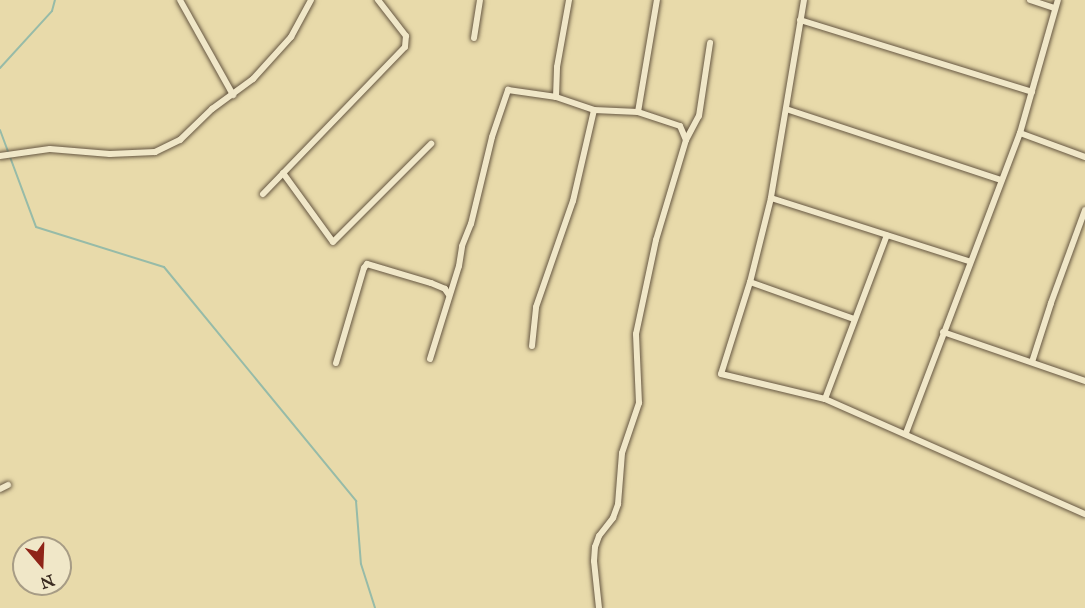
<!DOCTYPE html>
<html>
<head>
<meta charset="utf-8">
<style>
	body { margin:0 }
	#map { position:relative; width:1085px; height:608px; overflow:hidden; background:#e8daaa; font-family:"IM FELL Great Primer",serif }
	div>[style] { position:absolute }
	.stream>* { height:2px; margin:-1px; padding:0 1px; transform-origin:1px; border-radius:1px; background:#97bba8 }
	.roads { filter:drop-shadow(0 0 2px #665742) drop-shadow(0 0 2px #665742) }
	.minor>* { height:6px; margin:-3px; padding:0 3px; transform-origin:3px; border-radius:3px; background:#f0e7c8 }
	span { translate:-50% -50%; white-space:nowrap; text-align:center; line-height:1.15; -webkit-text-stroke:4.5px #f0e7c8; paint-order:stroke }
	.north { position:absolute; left:12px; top:536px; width:60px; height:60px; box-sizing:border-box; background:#f0e7c8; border:2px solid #a79c85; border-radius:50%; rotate:161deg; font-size:16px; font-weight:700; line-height:24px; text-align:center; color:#3a2b20 }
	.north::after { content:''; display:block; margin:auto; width:21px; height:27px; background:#8f2418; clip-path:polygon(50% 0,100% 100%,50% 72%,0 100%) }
</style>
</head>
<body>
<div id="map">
	<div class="stream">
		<i style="left:0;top:68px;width:77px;rotate:-47.6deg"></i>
		<i style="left:52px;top:11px;width:11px;rotate:-75deg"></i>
		<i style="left:0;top:130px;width:103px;rotate:69.6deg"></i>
		<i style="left:36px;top:227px;width:134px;rotate:17.4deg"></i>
		<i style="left:164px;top:267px;width:303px;rotate:50.6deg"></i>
		<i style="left:356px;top:501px;width:63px;rotate:85.5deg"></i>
		<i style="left:361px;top:564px;width:46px;rotate:72.3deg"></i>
	</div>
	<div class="roads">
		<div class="minor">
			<i style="left:180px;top:0;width:109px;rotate:60.8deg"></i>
			<i style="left:804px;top:0;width:201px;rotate:99.5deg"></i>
			<i style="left:771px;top:198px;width:87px;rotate:104deg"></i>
			<i style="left:750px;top:282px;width:96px;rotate:107.5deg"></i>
			<i style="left:721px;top:374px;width:107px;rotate:13.5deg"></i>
			<i style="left:825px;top:399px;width:284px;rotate:23.9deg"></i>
			<i style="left:1030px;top:0;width:26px;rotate:18deg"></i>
			<i style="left:800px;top:20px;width:243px;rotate:17.2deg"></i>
			<i style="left:474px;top:38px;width:38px;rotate:-81deg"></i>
			<i style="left:556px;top:97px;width:30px;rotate:-88deg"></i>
			<i style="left:557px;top:67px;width:68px;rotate:-79.8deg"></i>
			<i style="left:786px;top:109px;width:226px;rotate:18.3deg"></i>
			<i style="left:1020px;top:133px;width:69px;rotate:20.3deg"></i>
			<i style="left:686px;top:140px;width:27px;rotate:-62deg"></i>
			<i style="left:699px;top:116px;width:74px;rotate:-81.4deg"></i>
			<i style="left:0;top:156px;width:50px;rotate:-8deg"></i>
			<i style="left:50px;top:149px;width:60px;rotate:4.8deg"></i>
			<i style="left:110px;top:154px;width:45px;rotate:-2.5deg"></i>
			<i style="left:155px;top:152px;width:28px;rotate:-26deg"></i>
			<i style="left:180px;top:140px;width:45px;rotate:-44.1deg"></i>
			<i style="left:212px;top:109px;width:51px;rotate:-36.2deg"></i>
			<i style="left:253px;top:79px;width:57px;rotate:-47.9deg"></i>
			<i style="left:291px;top:37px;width:42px;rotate:-61.6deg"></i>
			<i style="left:283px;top:173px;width:85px;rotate:54.1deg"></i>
			<i style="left:333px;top:242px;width:139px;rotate:-45deg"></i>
			<i style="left:263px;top:194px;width:204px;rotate:-46deg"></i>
			<i style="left:405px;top:47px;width:11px;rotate:-85deg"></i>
			<i style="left:406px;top:36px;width:46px;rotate:-127.9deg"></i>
			<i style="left:771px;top:198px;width:208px;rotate:17.7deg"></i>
			<i style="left:750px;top:282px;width:110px;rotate:19.6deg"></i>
			<i style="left:943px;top:332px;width:150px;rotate:19deg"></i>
			<i style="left:532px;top:346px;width:39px;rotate:-84deg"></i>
			<i style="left:536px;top:307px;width:112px;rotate:-70.8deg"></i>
			<i style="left:573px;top:201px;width:93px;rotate:-77deg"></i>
			<i style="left:430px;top:359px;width:97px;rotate:-72.7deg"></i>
			<i style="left:459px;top:266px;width:20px;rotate:-81deg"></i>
			<i style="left:462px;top:246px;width:24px;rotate:-68deg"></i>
			<i style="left:471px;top:224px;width:89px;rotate:-76.4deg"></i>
			<i style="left:492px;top:137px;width:50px;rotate:-71.2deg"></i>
			<i style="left:508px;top:90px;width:49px;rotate:8.3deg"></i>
			<i style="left:556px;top:97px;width:40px;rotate:18.9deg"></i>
			<i style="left:594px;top:110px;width:44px;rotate:2.6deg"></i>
			<i style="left:1032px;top:362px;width:62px;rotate:-72.1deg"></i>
			<i style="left:1051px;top:303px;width:99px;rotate:-69.9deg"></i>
			<i style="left:336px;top:363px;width:99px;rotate:-73.6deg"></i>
			<i style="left:364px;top:268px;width:5px;rotate:-53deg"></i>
			<i style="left:367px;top:264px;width:67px;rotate:16.5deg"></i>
			<i style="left:431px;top:283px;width:15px;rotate:23deg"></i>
			<i style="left:445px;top:289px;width:7px;rotate:56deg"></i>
			<i style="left:825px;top:399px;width:175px;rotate:-69.3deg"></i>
			<i style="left:906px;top:433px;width:321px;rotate:-69.2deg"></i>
			<i style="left:1020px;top:133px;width:138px;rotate:-74.1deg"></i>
			<i style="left:0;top:489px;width:9px;rotate:-27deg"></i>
			<i style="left:599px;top:608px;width:47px;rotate:-96.1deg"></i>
			<i style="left:594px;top:561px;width:14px;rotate:-86deg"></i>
			<i style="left:595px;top:547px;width:12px;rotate:-70deg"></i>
			<i style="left:599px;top:536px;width:23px;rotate:-52deg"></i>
			<i style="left:613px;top:518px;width:15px;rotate:-70deg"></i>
			<i style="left:618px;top:504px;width:51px;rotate:-85.5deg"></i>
			<i style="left:622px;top:453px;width:53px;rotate:-71.2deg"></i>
			<i style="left:639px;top:403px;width:69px;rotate:-92.5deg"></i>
			<i style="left:636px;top:334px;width:96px;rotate:-78deg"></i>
			<i style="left:656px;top:240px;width:104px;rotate:-73.3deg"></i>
			<i style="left:686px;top:140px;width:15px;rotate:-113deg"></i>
			<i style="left:680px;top:126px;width:44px;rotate:-161.6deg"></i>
			<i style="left:638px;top:112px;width:114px;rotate:-80.4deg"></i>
		</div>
	</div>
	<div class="north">N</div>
</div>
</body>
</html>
